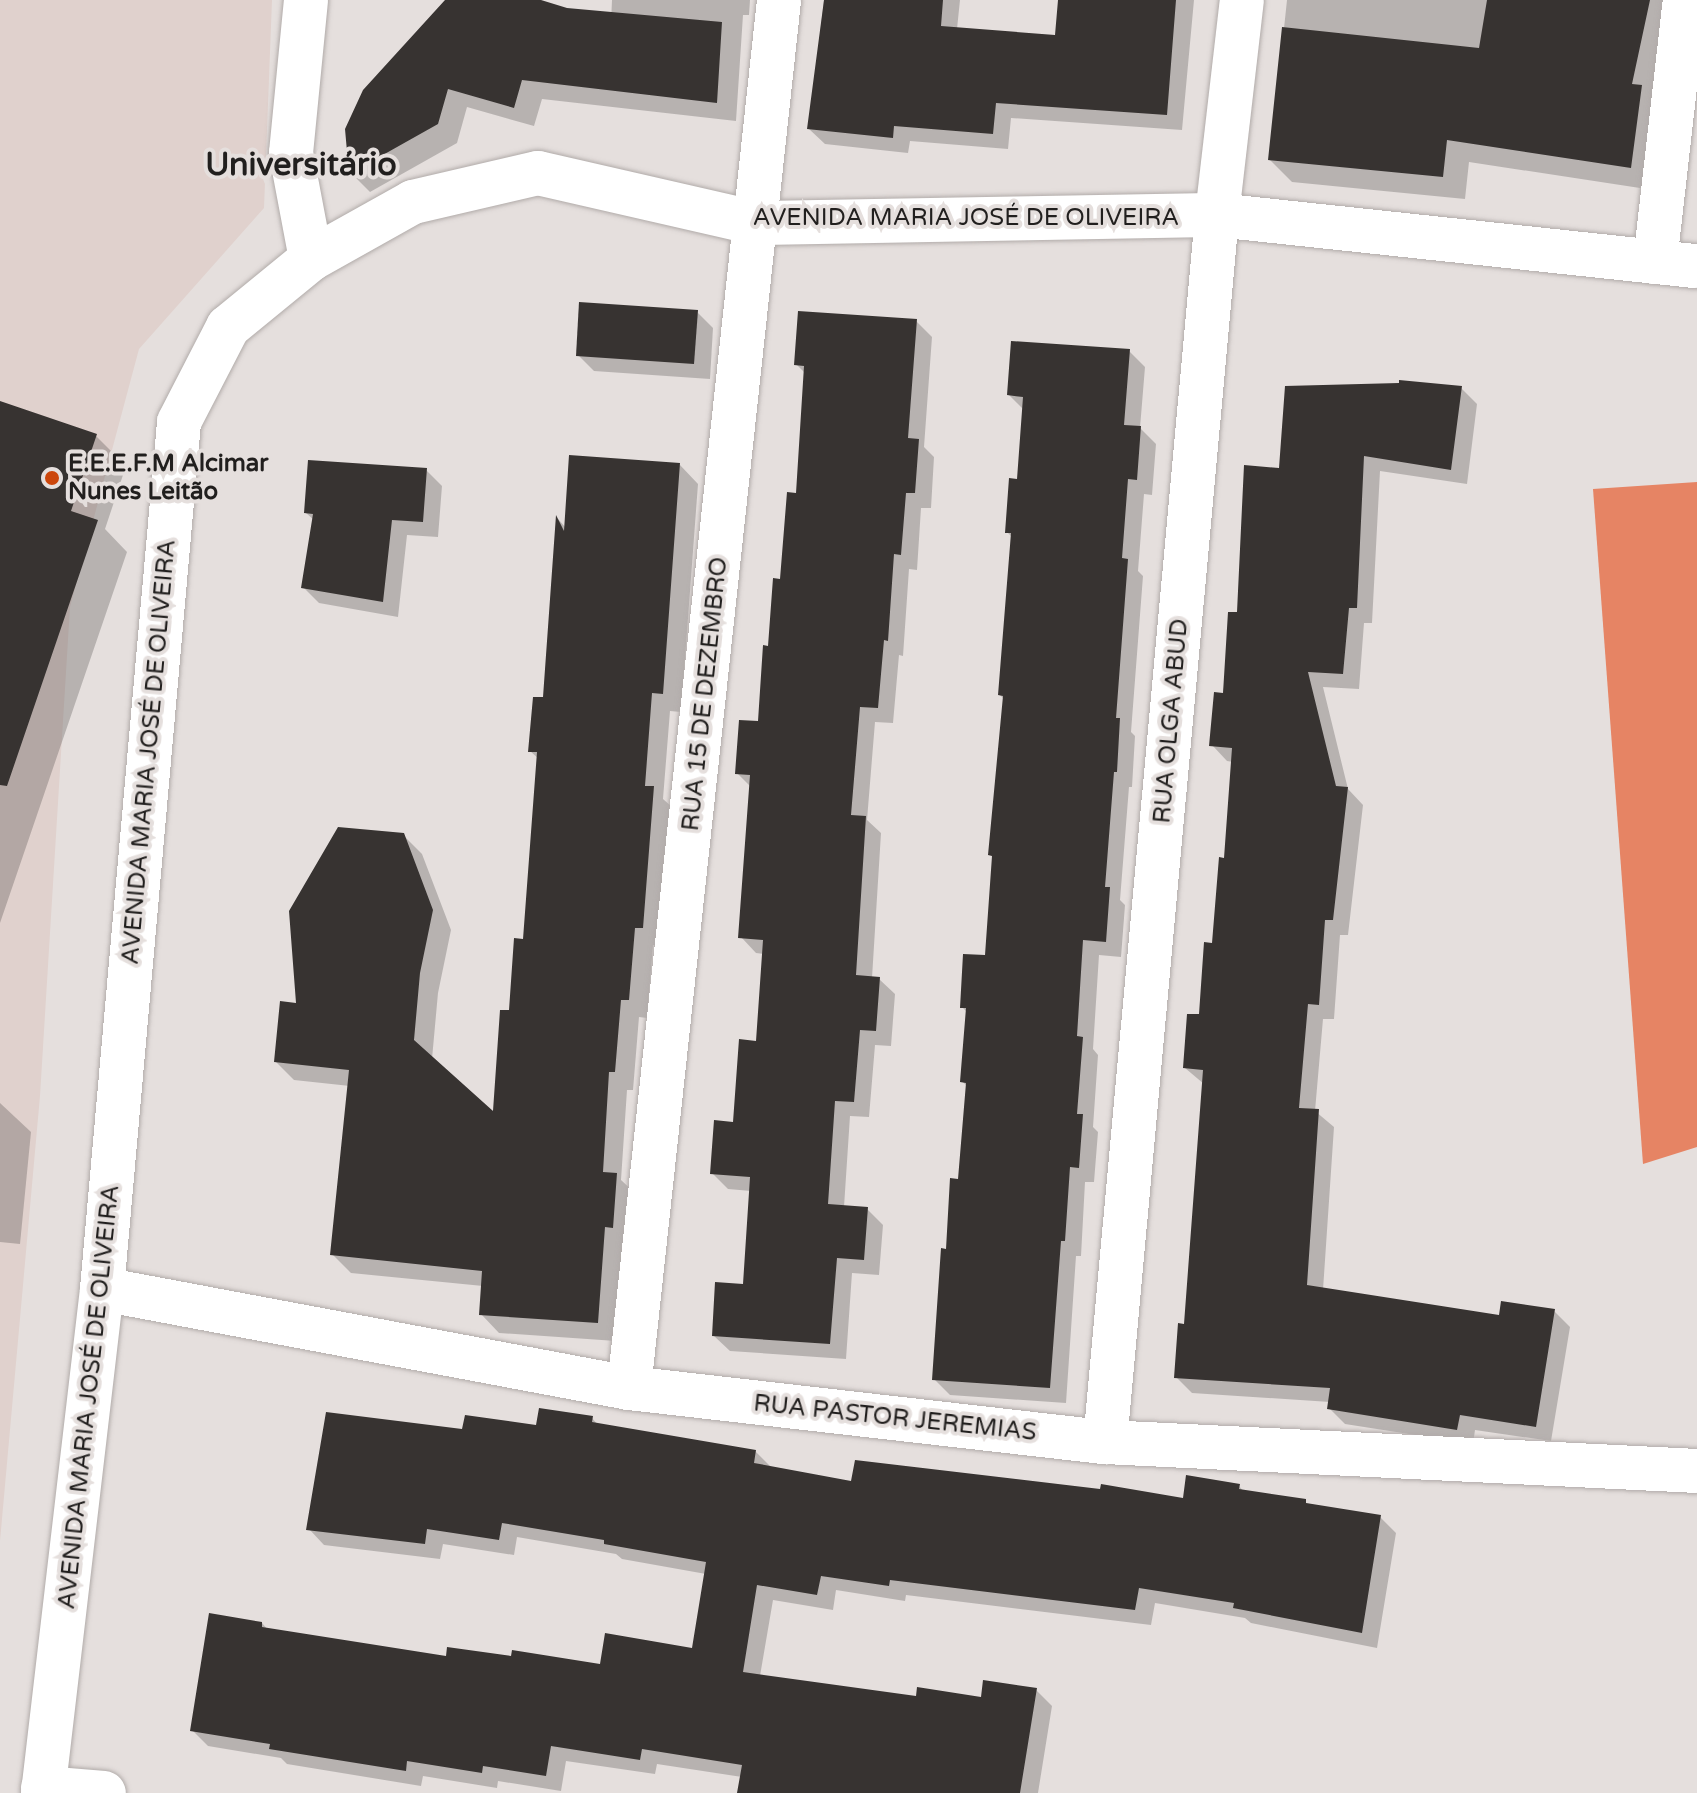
<!DOCTYPE html>
<html>
<head>
<meta charset="utf-8">
<style>
	body { margin:0 }
	#map { position:relative; width:1697px; height:1793px; overflow:hidden; background:#e5dfdd; font-family:"Varela Round",sans-serif }
	div>[style] { position:absolute }
	.built>* { inset:0; background:#e0d1cd }
	.forest>* { inset:0; background:#e68464 }
	.shadow>* { inset:0; background:#0003 }
	.building>* { inset:0; background:#373331 }
	.roads { filter:drop-shadow(0 0 2px #b1aba9) drop-shadow(0 0 2px #b1aba9) }
	.minor>* { height:44px; margin:-22px; padding:0 22px; transform-origin:22px; border-radius:22px; background:#fff }
	.tertiary>* { height:44px; margin:-22px; padding:0 22px; transform-origin:22px; border-radius:22px; background:#fff }
	.dots>* { width:22px; height:22px; translate:-50% -50%; box-sizing:border-box; border:4px solid #e5dfdd; border-radius:50% }
	span { translate:-50% -50%; white-space:nowrap; text-align:center; line-height:1.15; -webkit-text-stroke:8px #e5dfdd; paint-order:stroke }
	.street-label { font-size:24px; color:#211f1e }
	.poi-label { font-size:24px; color:#211f1e; font-weight:700 }
	.left { translate:0 -50%; text-align:left }
	.district-label { font-size:32px; color:#211f1e; font-weight:700 }
</style>
</head>
<body>
<div id="map">
	<div class="built">
		<i style="clip-path:polygon(0 0,272px 0,264px 208px,139px 349px,70px 607px,40px 1096px,0 1541px)"></i>
	</div>
	<div class="forest">
		<i style="clip-path:polygon(1697px 482px,1697px 1147px,1643px 1164px,1593px 489px)"></i>
	</div>
	<div class="shadow">
		<i style="clip-path:polygon(447px 0,533px 0,611px 22px,612px 0,750px 0,749px 15px,743px 15px,736px 121px,542px 99px,534px 126px,467px 107px,457px 143px,370px 192px,351px 173px)"></i>
		<i style="clip-path:polygon(824px 0,960px 0,957px 29px,1057px 37px,1060px 0,1194px 0,1182px 130px,1011px 118px,1008px 149px,910px 141px,908px 153px,825px 144px,809px 129px)"></i>
		<i style="clip-path:polygon(1287px 0,1677px 0,1653px 190px,1469px 162px,1465px 199px,1292px 182px,1270px 160px)"></i>
		<i style="clip-path:polygon(697px 312px,713px 328px,710px 379px,594px 371px,578px 355px)"></i>
		<i style="clip-path:polygon(916px 321px,932px 337px,924px 447px,934px 457px,931px 508px,921px 508px,917px 570px,909px 569px,903px 656px,899px 655px,893px 723px,875px 722px,867px 820px,881px 833px,872px 978px,879px 979px,895px 994px,891px 1046px,875px 1045px,869px 1117px,850px 1116px,844px 1207px,867px 1209px,883px 1225px,879px 1275px,852px 1273px,846px 1359px,730px 1351px,714px 1336px,745px 1286px,751px 1191px,728px 1189px,712px 1173px,734px 1124px,757px 1043px,764px 954px,756px 953px,741px 937px,751px 787px,737px 773px,760px 723px,798px 495px,806px 374px,796px 364px)"></i>
		<i style="clip-path:polygon(1129px 351px,1145px 367px,1140px 428px,1156px 444px,1152px 495px,1144px 494px,1138px 571px,1143px 576px,1131px 732px,1135px 736px,1132px 787px,1129px 787px,1120px 900px,1125px 905px,1121px 957px,1099px 955px,1093px 1049px,1098px 1055px,1093px 1127px,1098px 1132px,1094px 1182px,1085px 1182px,1081px 1256px,1076px 1256px,1066px 1403px,950px 1395px,934px 1379px,947px 1251px,960px 1181px,967px 1086px,962px 1081px,968px 1013px,962px 1007px,986px 957px,994px 859px,990px 854px,1004px 699px,1000px 695px,1013px 538px,1007px 532px,1019px 481px,1024px 410px,1009px 395px)"></i>
		<i style="clip-path:polygon(1461px 388px,1477px 404px,1467px 484px,1380px 471px,1372px 623px,1364px 623px,1359px 689px,1323px 687px,1348px 789px,1363px 805px,1348px 935px,1340px 935px,1334px 1019px,1323px 1019px,1315px 1111px,1334px 1127px,1323px 1290px,1501px 1317px,1554px 1311px,1570px 1327px,1551px 1441px,1475px 1430px,1473px 1444px,1345px 1424px,1329px 1408px,1330px 1402px,1192px 1393px,1176px 1377px,1186px 1326px,1204px 1084px,1185px 1068px,1201px 1017px,1226px 860px,1233px 762px,1227px 761px,1212px 745px,1239px 615px,1281px 470px)"></i>
		<i style="clip-path:polygon(0 403px,96px 436px,126px 466px,105px 529px,127px 552px,0 923px)"></i>
		<i style="clip-path:polygon(680px 465px,698px 484px,681px 712px,670px 711px,663px 799px,672px 807px,661px 946px,653px 945px,647px 1018px,639px 1017px,633px 1090px,627px 1090px,621px 1180px,635px 1193px,616px 1341px,499px 1333px,481px 1314px,483px 1286px,351px 1273px,332px 1254px,350px 1086px,294px 1080px,276px 1062px,299px 1005px,403px 835px,422px 854px,451px 930px,438px 993px,432px 1059px,495px 1116px,525px 941px,539px 759px,530px 751px,545px 700px,558px 519px,566px 528px)"></i>
		<i style="clip-path:polygon(426px 470px,442px 486px,438px 537px,407px 535px,398px 617px,319px 603px,303px 587px,314px 520px,306px 513px)"></i>
		<i style="clip-path:polygon(0 1103px,31px 1132px,20px 1244px,0 1242px)"></i>
		<i style="clip-path:polygon(592px 1418px,598px 1425px,755px 1451px,771px 1467px,853px 1483px,1184px 1500px,1239px 1486px,1244px 1492px,1380px 1517px,1396px 1533px,1377px 1648px,1251px 1623px,1245px 1618px,1155px 1603px,1151px 1625px,906px 1595px,905px 1601px,836px 1590px,833px 1610px,773px 1600px,760px 1676px,917px 1698px,982px 1699px,1036px 1690px,1052px 1706px,1038px 1793px,742px 1793px,742px 1777px,657px 1764px,655px 1774px,566px 1761px,561px 1791px,498px 1781px,497px 1788px,423px 1776px,421px 1786px,287px 1764px,281px 1758px,208px 1746px,192px 1730px,262px 1623px,268px 1630px,447px 1659px,513px 1659px,602px 1666px,693px 1650px,706px 1574px,622px 1559px,616px 1554px,517px 1537px,514px 1555px,443px 1544px,440px 1559px,324px 1545px,309px 1529px,464px 1432px,538px 1428px)"></i>
	</div>
	<div class="building">
		<i style="clip-path:polygon(445px 0,541px 0,567px 8px,722px 22px,717px 103px,522px 80px,514px 108px,448px 89px,438px 124px,349px 174px,345px 129px,363px 90px)"></i>
		<i style="clip-path:polygon(824px 0,943px 0,941px 26px,1055px 35px,1058px 0,1176px 0,1167px 115px,996px 103px,993px 134px,894px 126px,893px 138px,807px 129px)"></i>
		<i style="clip-path:polygon(1487px 0,1650px 0,1632px 84px,1642px 85px,1631px 168px,1447px 140px,1443px 177px,1268px 160px,1282px 27px,1479px 48px)"></i>
		<i style="clip-path:polygon(579px 302px,698px 310px,694px 364px,576px 356px)"></i>
		<i style="clip-path:polygon(798px 311px,917px 319px,908px 438px,919px 439px,915px 493px,906px 493px,901px 555px,894px 554px,888px 641px,884px 640px,878px 708px,860px 707px,851px 815px,866px 816px,856px 975px,880px 977px,876px 1031px,860px 1030px,854px 1102px,835px 1101px,828px 1204px,868px 1207px,864px 1260px,837px 1258px,830px 1344px,712px 1336px,715px 1282px,743px 1284px,750px 1177px,710px 1174px,714px 1120px,733px 1122px,739px 1039px,756px 1041px,763px 940px,738px 938px,750px 775px,735px 774px,739px 720px,758px 721px,763px 645px,768px 646px,773px 578px,780px 579px,787px 492px,796px 493px,804px 366px,794px 365px)"></i>
		<i style="clip-path:polygon(1011px 341px,1130px 349px,1124px 425px,1141px 426px,1137px 480px,1128px 479px,1122px 558px,1128px 559px,1116px 718px,1120px 718px,1117px 772px,1114px 772px,1105px 887px,1110px 887px,1106px 942px,1083px 940px,1077px 1036px,1083px 1037px,1077px 1114px,1083px 1114px,1079px 1168px,1070px 1167px,1065px 1241px,1061px 1241px,1050px 1388px,932px 1380px,941px 1248px,946px 1249px,950px 1178px,958px 1179px,966px 1083px,960px 1082px,966px 1008px,960px 1008px,963px 954px,985px 955px,992px 856px,988px 855px,1003px 696px,998px 695px,1011px 533px,1005px 533px,1009px 478px,1017px 479px,1023px 397px,1007px 395px)"></i>
		<i style="clip-path:polygon(1399px 380px,1462px 386px,1451px 470px,1364px 456px,1357px 608px,1349px 608px,1343px 674px,1308px 672px,1336px 786px,1348px 787px,1333px 920px,1325px 920px,1319px 1005px,1308px 1004px,1299px 1108px,1319px 1109px,1307px 1285px,1499px 1315px,1501px 1301px,1555px 1309px,1536px 1427px,1460px 1415px,1457px 1430px,1327px 1409px,1330px 1388px,1174px 1378px,1178px 1323px,1184px 1324px,1203px 1070px,1183px 1068px,1187px 1014px,1199px 1014px,1204px 942px,1212px 943px,1219px 857px,1224px 858px,1232px 748px,1209px 746px,1214px 692px,1223px 693px,1228px 612px,1237px 612px,1244px 465px,1279px 468px,1285px 386px,1399px 383px)"></i>
		<i style="clip-path:polygon(0 401px,97px 434px,71px 511px,98px 520px,7px 786px,0 785px)"></i>
		<i style="clip-path:polygon(569px 455px,680px 463px,663px 694px,652px 693px,645px 786px,654px 786px,643px 928px,635px 928px,629px 1000px,621px 1000px,615px 1072px,609px 1072px,603px 1172px,617px 1173px,613px 1228px,605px 1227px,598px 1323px,479px 1315px,482px 1271px,330px 1255px,349px 1070px,274px 1062px,280px 1001px,296px 1003px,289px 911px,338px 827px,404px 833px,433px 910px,420px 973px,414px 1040px,493px 1111px,500px 1010px,509px 1010px,514px 938px,523px 939px,537px 752px,528px 752px,533px 697px,543px 697px,556px 515px,564px 531px)"></i>
		<i style="clip-path:polygon(308px 460px,427px 468px,423px 522px,392px 520px,383px 602px,301px 588px,313px 514px,304px 513px)"></i>
		<i style="clip-path:polygon(539px 1408px,593px 1416px,592px 1422px,756px 1450px,754px 1463px,851px 1481px,855px 1460px,1100px 1489px,1101px 1484px,1183px 1498px,1186px 1475px,1240px 1484px,1239px 1489px,1306px 1499px,1306px 1503px,1381px 1515px,1362px 1633px,1233px 1608px,1234px 1603px,1139px 1588px,1135px 1610px,890px 1580px,889px 1586px,821px 1576px,817px 1595px,757px 1585px,743px 1672px,916px 1696px,917px 1687px,981px 1697px,983px 1680px,1037px 1688px,1020px 1793px,737px 1793px,742px 1765px,642px 1749px,640px 1760px,551px 1746px,546px 1776px,483px 1766px,482px 1773px,407px 1761px,406px 1771px,269px 1749px,270px 1744px,190px 1731px,209px 1613px,262px 1622px,262px 1627px,446px 1656px,447px 1647px,511px 1656px,512px 1650px,600px 1664px,605px 1633px,692px 1648px,706px 1562px,604px 1544px,604px 1540px,502px 1523px,499px 1540px,427px 1529px,425px 1544px,306px 1530px,326px 1412px,462px 1429px,465px 1415px,536px 1425px)"></i>
	</div>
	<div class="roads">
		<div class="minor">
			<i style="left:306px;top:0;width:154px;rotate:95.6deg"></i>
			<i style="left:291px;top:153px;width:108px;rotate:79.3deg"></i>
			<i style="left:1655px;top:262px;width:264px;rotate:-83.5deg"></i>
			<i style="left:102px;top:1289px;width:536px;rotate:10.64deg"></i>
			<i style="left:629px;top:1388px;width:479px;rotate:6.5deg"></i>
			<i style="left:1105px;top:1442px;width:593px;rotate:2.8deg"></i>
			<i style="left:629px;top:1388px;width:1396px;rotate:-83.83deg"></i>
			<i style="left:1105px;top:1442px;width:1232px;rotate:-84.78deg"></i>
			<i style="left:1217px;top:215px;width:216px;rotate:-83.4deg"></i>
			<i style="left:43px;top:1788px;width:61px;rotate:4.7deg"></i>
		</div>
		<div class="tertiary">
			<i style="left:43px;top:1793px;width:507px;rotate:-83.32deg"></i>
			<i style="left:102px;top:1289px;width:870px;rotate:-84.92deg"></i>
			<i style="left:179px;top:422px;width:107px;rotate:-62.7deg"></i>
			<i style="left:228px;top:327px;width:107px;rotate:-39.3deg"></i>
			<i style="left:311px;top:259px;width:117px;rotate:-29.2deg"></i>
			<i style="left:413px;top:202px;width:128px;rotate:-13.1deg"></i>
			<i style="left:538px;top:173px;width:224px;rotate:12.9deg"></i>
			<i style="left:756px;top:223px;width:461px;rotate:-1deg"></i>
			<i style="left:1217px;top:215px;width:483px;rotate:6.1deg"></i>
		</div>
	</div>
	<div class="dots">
		<i style="left:52px;top:478px;background:#cc460b"></i>
	</div>
	<div class="street-label">
		<span style="left:966px;top:218px">AVENIDA MARIA JOSÉ DE OLIVEIRA</span>
		<span style="left:705px;top:694px;rotate:-84deg">RUA 15 DE DEZEMBRO</span>
		<span style="left:1171px;top:721px;rotate:-85deg">RUA OLGA ABUD</span>
		<span style="left:149px;top:752px;rotate:-85deg">AVENIDA MARIA JOSÉ DE OLIVEIRA</span>
		<span style="left:89px;top:1397px;rotate:-84deg">AVENIDA MARIA JOSÉ DE OLIVEIRA</span>
		<span style="left:895px;top:1418px;rotate:6deg">RUA PASTOR JEREMIAS</span>
	</div>
	<div class="poi-label">
		<span class="left" style="left:68px;top:478px">E.E.E.F.M Alcimar<br>Nunes Leitão</span>
	</div>
	<div class="district-label">
		<span style="left:301px;top:165px">Universitário</span>
	</div>
</div>
</body>
</html>
